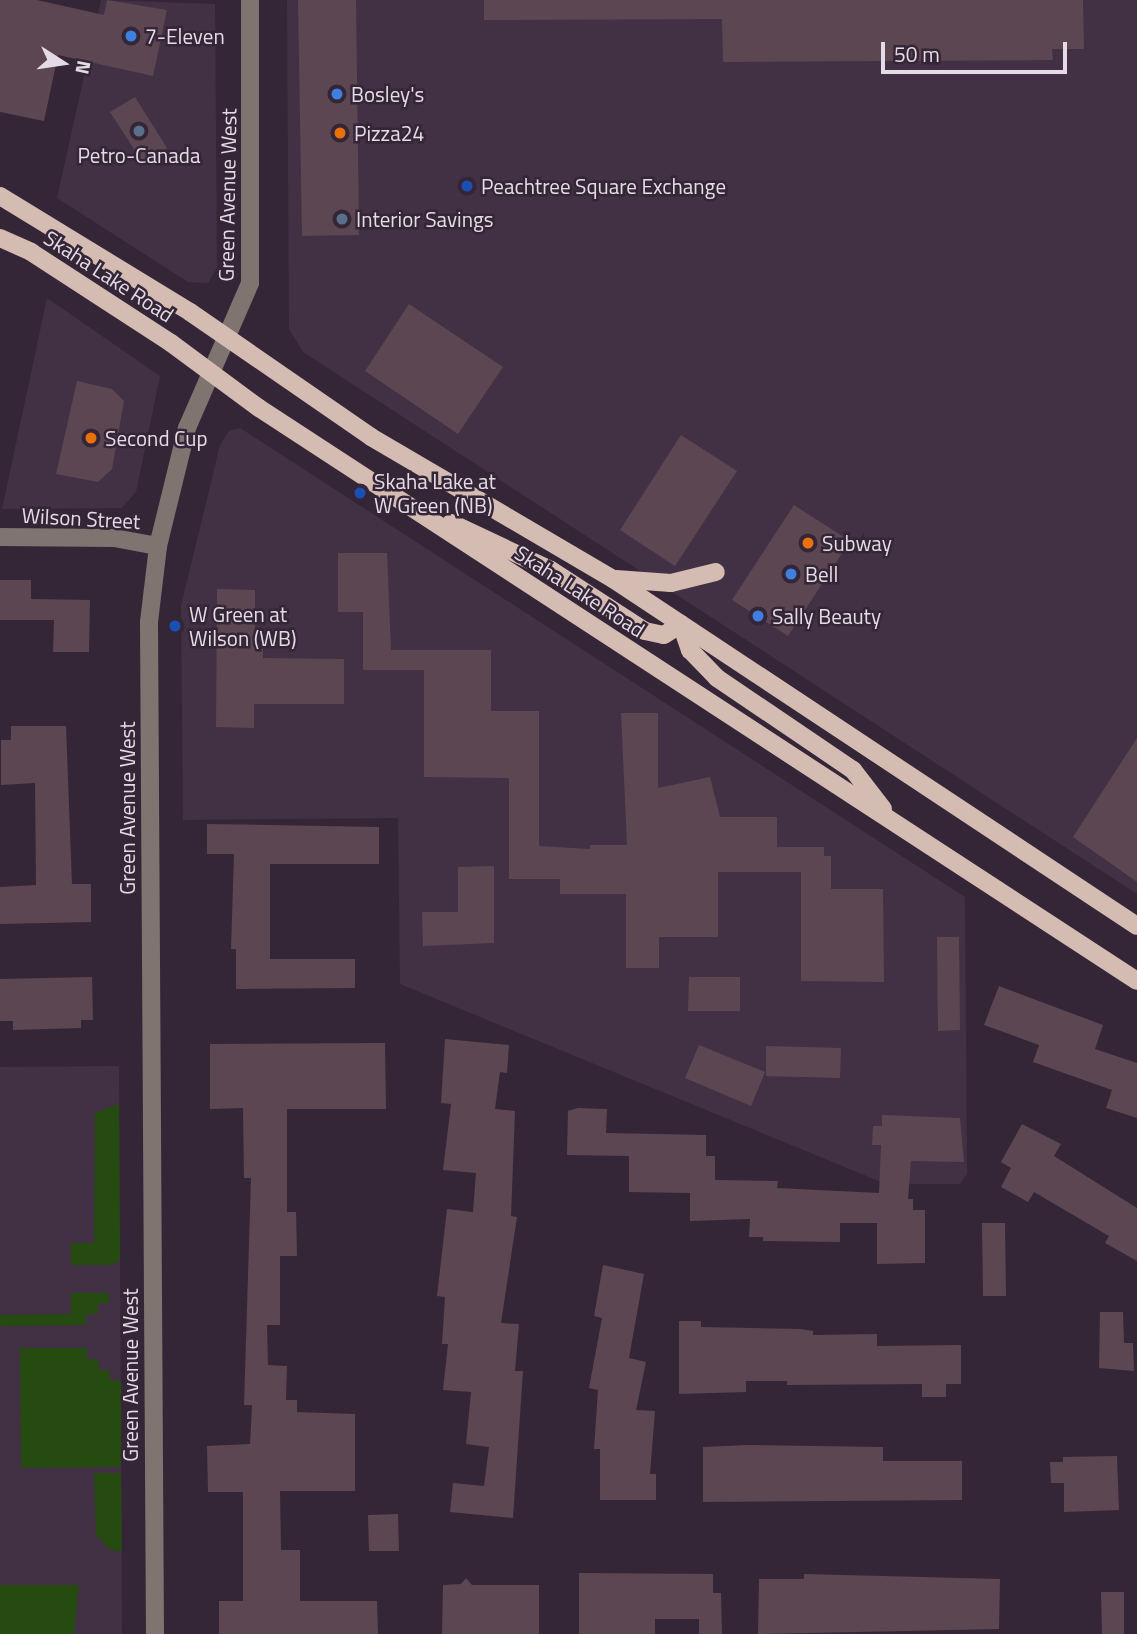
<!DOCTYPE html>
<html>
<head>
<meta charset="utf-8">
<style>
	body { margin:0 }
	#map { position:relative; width:1137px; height:1634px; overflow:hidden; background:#352637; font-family:"Titillium Web",sans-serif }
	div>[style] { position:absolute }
	.built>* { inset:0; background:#423044 }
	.green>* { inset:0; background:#254b11 }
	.building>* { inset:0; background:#5c4652 }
	.minor>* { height:18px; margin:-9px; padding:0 9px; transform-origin:9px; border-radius:9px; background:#807470 }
	.major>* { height:18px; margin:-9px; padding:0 9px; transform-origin:9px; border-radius:9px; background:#d4bcb3 }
	.dots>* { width:19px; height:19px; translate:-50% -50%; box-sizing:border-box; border:4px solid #352637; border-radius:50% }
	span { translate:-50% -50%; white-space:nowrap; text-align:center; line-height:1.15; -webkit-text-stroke:5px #352637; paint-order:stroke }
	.poi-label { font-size:21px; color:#e5dbe6 }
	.left { translate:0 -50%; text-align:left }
	.street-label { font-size:21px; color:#e5dbe6 }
	.north { position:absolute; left:28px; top:28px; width:70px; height:70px; -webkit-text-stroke:5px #352637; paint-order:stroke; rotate:102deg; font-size:19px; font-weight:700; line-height:28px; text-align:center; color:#e5dbe6 }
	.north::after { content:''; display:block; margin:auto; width:24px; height:32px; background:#e5dbe6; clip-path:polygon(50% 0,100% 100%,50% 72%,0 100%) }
	.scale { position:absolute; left:881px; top:42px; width:186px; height:32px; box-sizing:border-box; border:4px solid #e5dbe6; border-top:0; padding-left:9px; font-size:21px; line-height:24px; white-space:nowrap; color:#e5dbe6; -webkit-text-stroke:5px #352637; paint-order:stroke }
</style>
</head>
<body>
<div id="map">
	<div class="built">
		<i style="clip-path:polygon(101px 0,215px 4px,217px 268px,208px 283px,188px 282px,57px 198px)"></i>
		<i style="clip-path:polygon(287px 0,1137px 0,1137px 894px,303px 352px,289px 329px)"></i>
		<i style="clip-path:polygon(47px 298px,160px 376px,136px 492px,122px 508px,2px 509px)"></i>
		<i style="clip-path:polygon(240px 428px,965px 897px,967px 1174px,960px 1184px,886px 1184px,400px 984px,398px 818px,183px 820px,181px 606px,220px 445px,229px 431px)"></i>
		<i style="clip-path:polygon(119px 1066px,122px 1634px,0 1634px,0 1067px)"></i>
	</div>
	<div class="green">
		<i style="clip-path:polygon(119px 1104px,120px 1260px,112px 1265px,71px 1265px,71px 1243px,94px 1243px,95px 1113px)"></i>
		<i style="clip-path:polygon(71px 1293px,109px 1293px,109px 1303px,98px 1303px,98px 1314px,86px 1314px,86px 1325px,0 1326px,0 1315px,71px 1314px)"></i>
		<i style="clip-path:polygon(20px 1348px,87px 1348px,87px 1359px,98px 1359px,99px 1370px,109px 1370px,110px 1380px,121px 1381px,121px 1467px,21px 1468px)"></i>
		<i style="clip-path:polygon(94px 1473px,121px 1473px,122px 1552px,109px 1549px,96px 1535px)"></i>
		<i style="clip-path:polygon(0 1585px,79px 1585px,74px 1634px,0 1634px)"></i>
	</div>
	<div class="building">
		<i style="clip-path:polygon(0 0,37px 0,104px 15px,107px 0,167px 10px,153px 76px,58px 55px,44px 121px,0 112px)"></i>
		<i style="clip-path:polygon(298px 0,356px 0,359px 235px,302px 236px)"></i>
		<i style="clip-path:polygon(484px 0,1083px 0,1084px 49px,1052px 49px,1053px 60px,723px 62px,722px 19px,484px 20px)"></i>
		<i style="clip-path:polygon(135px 97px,167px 148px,143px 163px,110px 112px)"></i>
		<i style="clip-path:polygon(409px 304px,503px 367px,458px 434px,365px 371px)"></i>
		<i style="clip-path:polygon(77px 381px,112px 389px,124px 401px,112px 469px,98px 482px,56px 474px)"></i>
		<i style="clip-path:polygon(681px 435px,737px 471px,675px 566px,620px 530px)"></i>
		<i style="clip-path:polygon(794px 505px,850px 541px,788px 636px,732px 600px)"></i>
		<i style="clip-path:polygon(338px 553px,387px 553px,391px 650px,491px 650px,491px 711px,539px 711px,539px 846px,590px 849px,590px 845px,627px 845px,621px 713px,658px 713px,658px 788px,710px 777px,720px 817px,777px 817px,777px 847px,824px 847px,824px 856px,831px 856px,831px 889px,883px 889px,884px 982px,801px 981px,801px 872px,718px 872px,718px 937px,659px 937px,659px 968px,626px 968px,626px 894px,560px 894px,560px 879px,509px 879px,509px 778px,424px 777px,424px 670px,363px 670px,363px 612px,338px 612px)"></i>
		<i style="clip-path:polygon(0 580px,31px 580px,31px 599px,90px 600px,89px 652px,53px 652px,54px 620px,0 620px)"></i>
		<i style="clip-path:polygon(217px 589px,255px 590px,255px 649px,263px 649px,263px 658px,344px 659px,344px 704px,254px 704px,254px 728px,216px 727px)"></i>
		<i style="clip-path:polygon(11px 726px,66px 726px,72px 884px,91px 884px,91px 922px,0 924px,0 887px,36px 885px,35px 783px,1px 785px,1px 740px,11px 740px)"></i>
		<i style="clip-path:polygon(1137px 738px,1137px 882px,1073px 837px)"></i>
		<i style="clip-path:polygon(207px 824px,379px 827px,379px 864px,270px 864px,270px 959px,355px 959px,355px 988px,236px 989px,236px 949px,231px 949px,234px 854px,207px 854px)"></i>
		<i style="clip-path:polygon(494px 866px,494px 943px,423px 946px,422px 912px,458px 912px,458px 867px)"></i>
		<i style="clip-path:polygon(937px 937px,959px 937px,960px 1030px,938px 1031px)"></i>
		<i style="clip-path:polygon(92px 977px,93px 1020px,81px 1020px,81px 1028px,13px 1030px,13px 1021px,0 1021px,0 979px)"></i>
		<i style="clip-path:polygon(689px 977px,740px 977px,740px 1011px,688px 1011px)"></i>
		<i style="clip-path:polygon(999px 986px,1103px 1025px,1095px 1049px,1137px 1063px,1137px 1118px,1106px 1108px,1112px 1090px,1033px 1062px,1039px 1045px,984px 1025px)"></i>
		<i style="clip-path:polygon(445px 1039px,509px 1045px,507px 1073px,500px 1072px,495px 1109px,515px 1111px,511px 1216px,517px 1217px,501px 1323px,519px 1324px,515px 1371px,523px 1371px,513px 1518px,450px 1512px,453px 1483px,484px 1486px,489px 1447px,466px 1444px,471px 1392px,443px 1390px,448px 1344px,442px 1344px,445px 1297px,437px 1296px,447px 1209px,473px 1212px,476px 1173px,443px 1170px,451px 1104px,441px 1103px)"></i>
		<i style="clip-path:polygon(385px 1043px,386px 1109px,287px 1109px,287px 1212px,296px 1212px,297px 1256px,280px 1256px,280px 1325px,267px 1325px,268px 1365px,287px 1366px,286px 1400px,297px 1400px,297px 1412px,355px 1414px,355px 1491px,280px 1491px,281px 1550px,300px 1550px,300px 1601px,377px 1601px,378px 1634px,219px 1634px,219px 1601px,243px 1601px,243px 1492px,208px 1492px,207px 1446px,250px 1444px,252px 1405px,244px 1405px,251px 1178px,244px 1178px,243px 1108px,210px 1109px,210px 1044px)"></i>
		<i style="clip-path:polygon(699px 1045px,765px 1072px,751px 1106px,685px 1078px)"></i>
		<i style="clip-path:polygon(766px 1046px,841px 1048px,840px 1078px,766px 1076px)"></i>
		<i style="clip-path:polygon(578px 1108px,607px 1109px,606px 1133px,706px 1135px,706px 1156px,715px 1156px,715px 1180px,778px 1181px,777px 1188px,879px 1193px,881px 1145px,872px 1145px,873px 1126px,882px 1126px,882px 1115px,960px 1118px,964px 1162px,911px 1161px,908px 1199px,913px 1199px,913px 1210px,925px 1210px,925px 1263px,877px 1264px,877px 1223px,840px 1223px,840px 1242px,763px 1241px,763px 1237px,749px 1237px,750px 1219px,690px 1221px,690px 1193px,629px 1192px,629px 1156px,567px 1155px,568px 1111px)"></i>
		<i style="clip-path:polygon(1022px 1124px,1061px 1144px,1054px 1156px,1137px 1208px,1137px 1261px,1105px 1243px,1109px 1236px,1034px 1192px,1028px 1202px,1001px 1187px,1011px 1168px,1001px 1162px)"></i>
		<i style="clip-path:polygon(982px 1223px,1005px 1223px,1006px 1296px,983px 1296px)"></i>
		<i style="clip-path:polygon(603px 1265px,644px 1274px,629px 1358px,646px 1362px,636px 1410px,655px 1411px,650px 1474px,656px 1474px,656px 1500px,600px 1500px,600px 1449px,594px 1449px,598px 1390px,589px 1388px,602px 1318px,594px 1316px)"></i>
		<i style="clip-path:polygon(1100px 1312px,1123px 1312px,1124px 1343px,1133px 1343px,1134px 1371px,1099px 1368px)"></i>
		<i style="clip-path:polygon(679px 1321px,701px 1321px,701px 1327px,800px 1329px,813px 1331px,813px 1335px,877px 1334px,877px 1346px,961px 1345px,961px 1384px,946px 1384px,946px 1397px,922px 1397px,922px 1384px,787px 1385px,787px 1381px,746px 1381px,746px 1392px,679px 1394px)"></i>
		<i style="clip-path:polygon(747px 1445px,883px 1447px,883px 1461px,962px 1461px,962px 1500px,703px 1502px,703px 1447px)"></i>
		<i style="clip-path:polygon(1117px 1456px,1119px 1510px,1064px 1512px,1064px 1483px,1051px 1483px,1050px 1462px,1063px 1462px,1063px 1457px)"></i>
		<i style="clip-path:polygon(398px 1514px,399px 1551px,369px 1551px,368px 1515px)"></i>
		<i style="clip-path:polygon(579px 1573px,713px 1574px,713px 1593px,721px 1593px,722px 1634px,699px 1634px,699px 1619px,655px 1619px,655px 1634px,579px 1634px)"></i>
		<i style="clip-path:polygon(804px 1574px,1000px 1579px,999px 1629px,758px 1634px,759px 1579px,804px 1579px)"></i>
		<i style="clip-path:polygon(466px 1578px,472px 1585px,539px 1585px,539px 1634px,442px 1634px,443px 1585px,461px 1584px)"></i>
		<i style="clip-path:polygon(1101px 1592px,1124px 1592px,1124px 1634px,1102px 1634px)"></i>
	</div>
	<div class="minor">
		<i style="left:0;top:537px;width:114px;rotate:0.5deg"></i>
		<i style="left:114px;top:538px;width:45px;rotate:10.3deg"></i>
		<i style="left:155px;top:1634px;width:1012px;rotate:-90.34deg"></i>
		<i style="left:149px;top:622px;width:77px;rotate:-83.2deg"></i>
		<i style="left:158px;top:546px;width:122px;rotate:-76.2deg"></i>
		<i style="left:187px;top:428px;width:158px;rotate:-66.5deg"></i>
		<i style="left:250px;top:283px;width:283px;rotate:-90deg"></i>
	</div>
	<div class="major">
		<i style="left:0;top:196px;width:223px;rotate:31.4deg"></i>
		<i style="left:190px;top:312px;width:220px;rotate:34.6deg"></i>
		<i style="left:371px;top:437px;width:281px;rotate:30.4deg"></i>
		<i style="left:613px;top:579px;width:628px;rotate:33.51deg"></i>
		<i style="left:0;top:238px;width:34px;rotate:24deg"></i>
		<i style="left:31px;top:252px;width:167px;rotate:33deg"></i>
		<i style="left:171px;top:343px;width:109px;rotate:36.5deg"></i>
		<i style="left:259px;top:408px;width:1048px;rotate:33.13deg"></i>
		<i style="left:451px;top:523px;width:110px;rotate:25.2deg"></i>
		<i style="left:551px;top:570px;width:112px;rotate:33deg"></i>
		<i style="left:645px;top:631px;width:19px;rotate:12deg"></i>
		<i style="left:664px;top:635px;width:20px;rotate:-33deg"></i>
		<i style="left:616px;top:579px;width:55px;rotate:4.2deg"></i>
		<i style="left:671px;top:583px;width:46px;rotate:-13.7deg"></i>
		<i style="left:681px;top:624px;width:28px;rotate:71deg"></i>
		<i style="left:690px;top:650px;width:39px;rotate:46deg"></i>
		<i style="left:717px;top:678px;width:164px;rotate:34.1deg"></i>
		<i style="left:853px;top:770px;width:49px;rotate:52.4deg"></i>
	</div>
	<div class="dots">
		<i style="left:131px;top:36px;background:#3f7fe0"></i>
		<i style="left:337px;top:94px;background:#3f7fe0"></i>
		<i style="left:139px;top:131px;background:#5c6f8a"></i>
		<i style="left:340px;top:133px;background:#e8710a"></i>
		<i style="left:467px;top:186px;background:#1a4fb4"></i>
		<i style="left:342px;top:219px;background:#5c6f8a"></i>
		<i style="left:91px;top:438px;background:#e8710a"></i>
		<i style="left:360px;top:493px;background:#1a4fb4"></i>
		<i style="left:808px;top:543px;background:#e8710a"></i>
		<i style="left:791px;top:574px;background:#3f7fe0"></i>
		<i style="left:758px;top:616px;background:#3f7fe0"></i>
		<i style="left:175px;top:626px;background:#1a4fb4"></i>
	</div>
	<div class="poi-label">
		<span class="left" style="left:145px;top:36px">7-Eleven</span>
		<span class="left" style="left:351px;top:94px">Bosley's</span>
		<span class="left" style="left:354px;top:133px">Pizza24</span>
		<span style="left:139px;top:155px">Petro-Canada</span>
		<span class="left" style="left:481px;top:186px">Peachtree Square Exchange</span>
		<span class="left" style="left:356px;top:219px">Interior Savings</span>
		<span class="left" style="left:105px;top:438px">Second Cup</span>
		<span class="left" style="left:374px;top:493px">Skaha Lake at<br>W Green (NB)</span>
		<span class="left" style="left:822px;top:543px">Subway</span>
		<span class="left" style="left:805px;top:574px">Bell</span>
		<span class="left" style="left:189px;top:626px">W Green at<br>Wilson (WB)</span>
		<span class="left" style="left:772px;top:616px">Sally Beauty</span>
	</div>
	<div class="street-label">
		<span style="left:227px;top:195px;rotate:-89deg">Green Avenue West</span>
		<span style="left:109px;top:276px;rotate:33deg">Skaha Lake Road</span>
		<span style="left:81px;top:518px;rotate:3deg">Wilson Street</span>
		<span style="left:580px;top:591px;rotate:33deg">Skaha Lake Road</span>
		<span style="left:127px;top:808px;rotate:-90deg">Green Avenue West</span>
		<span style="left:130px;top:1375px;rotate:-90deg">Green Avenue West</span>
	</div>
	<div class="north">N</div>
	<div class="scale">50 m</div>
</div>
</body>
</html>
